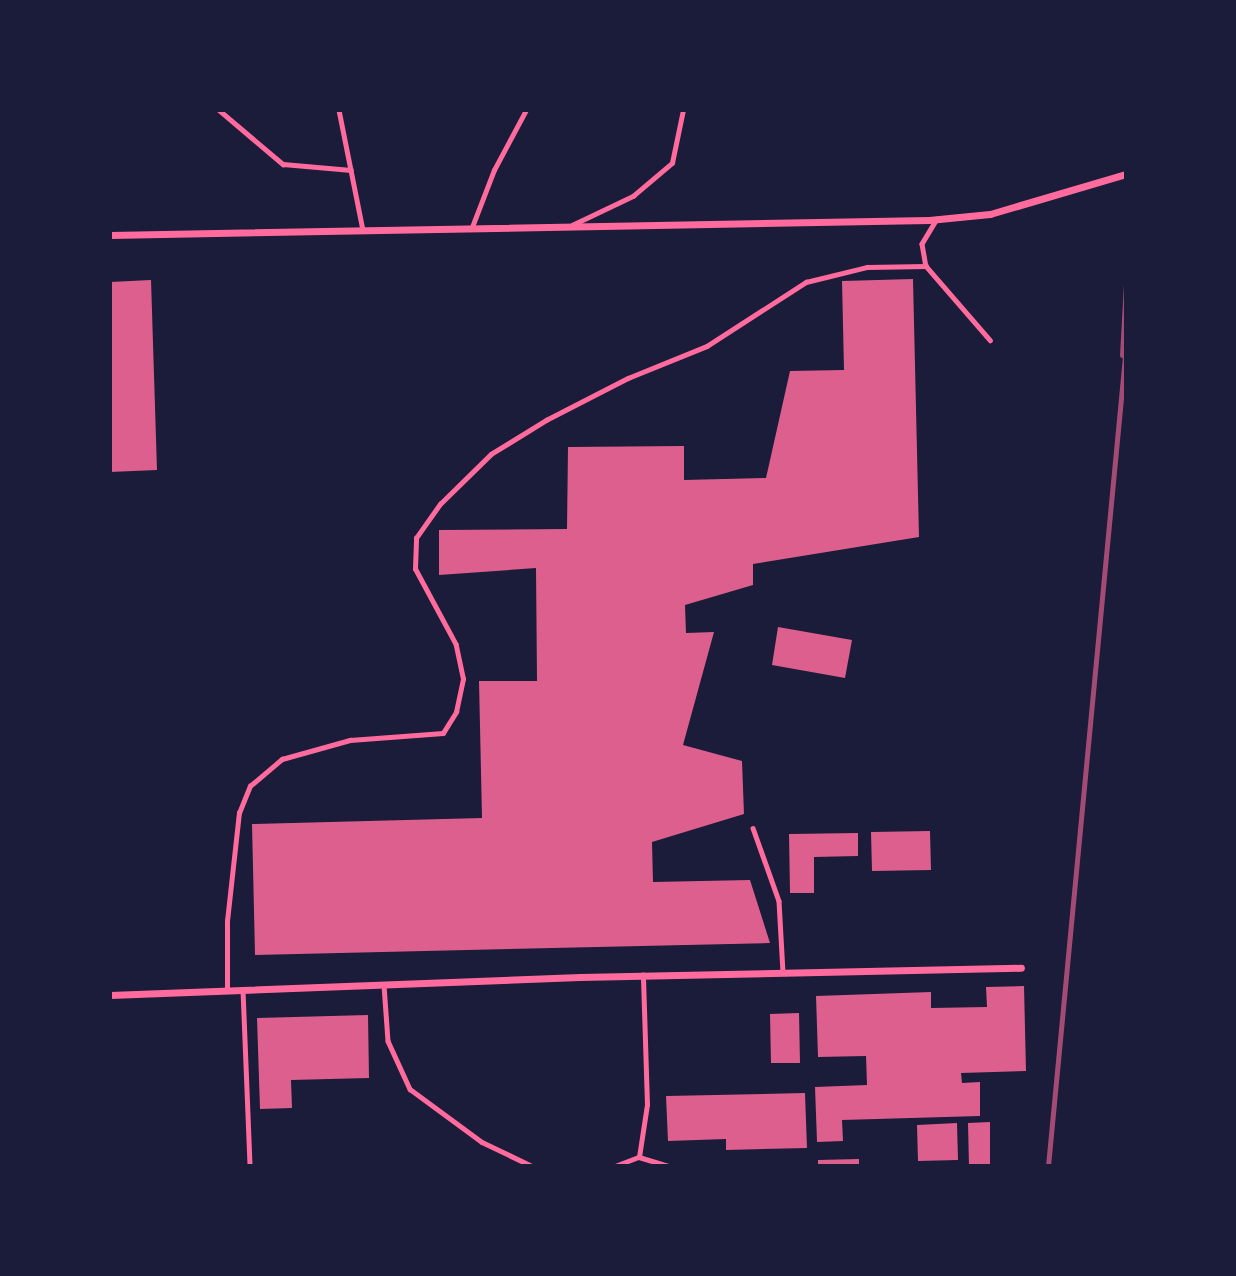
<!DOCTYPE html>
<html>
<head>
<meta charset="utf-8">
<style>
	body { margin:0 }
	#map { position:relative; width:1236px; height:1276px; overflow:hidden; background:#1b1b3a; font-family:Overpass,sans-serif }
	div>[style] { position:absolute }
	.building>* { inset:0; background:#dd5f8e }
	.service>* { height:4.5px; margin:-2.25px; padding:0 2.25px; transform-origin:2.25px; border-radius:2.25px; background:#ff6b9d }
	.minor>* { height:7px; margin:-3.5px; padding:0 3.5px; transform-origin:3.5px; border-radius:3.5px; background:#ff6b9d }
	.rail>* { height:5px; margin:-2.5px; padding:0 2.5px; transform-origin:2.5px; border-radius:2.5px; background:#a44b75 }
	span { translate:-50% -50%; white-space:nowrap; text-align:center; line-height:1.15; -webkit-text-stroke:6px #1b1b3a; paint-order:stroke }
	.frame { position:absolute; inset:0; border:112px solid #1b1b3a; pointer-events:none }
</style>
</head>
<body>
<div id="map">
	<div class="building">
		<i style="clip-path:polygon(913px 279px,919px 537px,753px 564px,753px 585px,685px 605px,686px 633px,714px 632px,683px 745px,742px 761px,744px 814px,652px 842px,653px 882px,750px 880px,770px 943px,255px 955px,252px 824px,482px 818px,479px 681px,537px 681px,536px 568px,439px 575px,439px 530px,567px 529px,568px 447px,684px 446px,684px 480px,766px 478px,790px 371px,844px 370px,842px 281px)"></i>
		<i style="clip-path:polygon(151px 280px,157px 470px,110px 472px,110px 282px)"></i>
		<i style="clip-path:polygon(778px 627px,852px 640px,845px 678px,772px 665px)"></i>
		<i style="clip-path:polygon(930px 831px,931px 870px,872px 871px,871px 832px)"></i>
		<i style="clip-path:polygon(858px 833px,858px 856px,814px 857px,814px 893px,790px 893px,789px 834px)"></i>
		<i style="clip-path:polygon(1024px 986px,1026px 1071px,961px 1073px,962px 1083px,980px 1082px,980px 1116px,842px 1120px,843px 1141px,817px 1142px,815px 1087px,867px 1085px,866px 1056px,818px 1057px,816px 996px,931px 992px,931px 1008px,987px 1007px,986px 987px)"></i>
		<i style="clip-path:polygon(799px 1013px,800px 1063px,771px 1063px,770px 1014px)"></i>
		<i style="clip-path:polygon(368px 1015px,369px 1078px,291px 1080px,292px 1108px,260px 1109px,257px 1018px)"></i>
		<i style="clip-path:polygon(805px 1093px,807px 1148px,726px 1150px,726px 1139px,668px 1141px,666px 1096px)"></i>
		<i style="clip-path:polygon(990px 1122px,990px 1166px,969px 1166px,968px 1123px)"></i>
		<i style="clip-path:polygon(957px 1123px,958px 1160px,918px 1161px,917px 1125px)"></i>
		<i style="clip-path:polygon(859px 1159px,859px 1166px,818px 1166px,818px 1160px)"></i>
	</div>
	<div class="service">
		<i style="left:219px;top:110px;width:84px;rotate:40.2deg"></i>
		<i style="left:283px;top:164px;width:68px;rotate:5deg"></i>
		<i style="left:339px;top:110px;width:122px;rotate:78.7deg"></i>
		<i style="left:937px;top:219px;width:29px;rotate:121deg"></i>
		<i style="left:922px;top:244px;width:22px;rotate:80deg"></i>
		<i style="left:926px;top:266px;width:98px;rotate:49.1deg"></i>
		<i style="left:572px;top:225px;width:68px;rotate:-25.4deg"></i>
		<i style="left:633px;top:196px;width:51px;rotate:-40.2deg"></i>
		<i style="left:672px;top:163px;width:54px;rotate:-78.3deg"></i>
		<i style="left:472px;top:227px;width:61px;rotate:-68.9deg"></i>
		<i style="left:494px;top:170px;width:68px;rotate:-61.9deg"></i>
		<i style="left:753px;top:828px;width:77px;rotate:70.4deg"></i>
		<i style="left:779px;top:901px;width:72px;rotate:86.8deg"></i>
		<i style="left:384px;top:985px;width:56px;rotate:85.9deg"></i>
		<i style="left:388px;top:1041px;width:53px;rotate:65.4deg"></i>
		<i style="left:410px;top:1089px;width:89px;rotate:36.4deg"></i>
		<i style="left:482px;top:1142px;width:55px;rotate:25.6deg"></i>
		<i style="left:227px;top:990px;width:69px;rotate:-90deg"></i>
		<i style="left:227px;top:921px;width:109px;rotate:-83.7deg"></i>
		<i style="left:239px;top:813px;width:29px;rotate:-68deg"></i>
		<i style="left:250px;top:786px;width:42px;rotate:-40.2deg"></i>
		<i style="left:282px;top:759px;width:71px;rotate:-15.6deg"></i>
		<i style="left:350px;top:740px;width:93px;rotate:-4.3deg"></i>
		<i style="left:443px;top:733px;width:25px;rotate:-58deg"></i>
		<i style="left:456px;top:712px;width:34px;rotate:-78deg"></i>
		<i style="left:463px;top:679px;width:35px;rotate:-102deg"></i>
		<i style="left:456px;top:645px;width:86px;rotate:-118.3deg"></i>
		<i style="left:415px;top:569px;width:31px;rotate:-88deg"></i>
		<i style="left:416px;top:538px;width:42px;rotate:-54.8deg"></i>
		<i style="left:440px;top:504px;width:71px;rotate:-44.4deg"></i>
		<i style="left:491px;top:454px;width:65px;rotate:-31.7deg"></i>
		<i style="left:546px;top:420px;width:92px;rotate:-27.1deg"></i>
		<i style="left:628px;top:378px;width:85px;rotate:-22.1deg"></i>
		<i style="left:707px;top:346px;width:118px;rotate:-32.9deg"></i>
		<i style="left:806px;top:282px;width:63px;rotate:-13.8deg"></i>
		<i style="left:867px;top:267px;width:59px;rotate:-1deg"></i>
		<i style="left:243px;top:990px;width:176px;rotate:87.7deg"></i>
		<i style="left:639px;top:1157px;width:31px;rotate:17deg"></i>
		<i style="left:615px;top:1166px;width:26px;rotate:-21deg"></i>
		<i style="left:639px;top:1157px;width:53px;rotate:-81.3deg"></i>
		<i style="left:647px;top:1105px;width:130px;rotate:-91.8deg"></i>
	</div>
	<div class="minor">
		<i style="left:110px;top:235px;width:819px;rotate:-1.05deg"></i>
		<i style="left:929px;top:220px;width:61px;rotate:-5.6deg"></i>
		<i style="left:990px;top:214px;width:142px;rotate:-16.4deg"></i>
		<i style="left:110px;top:995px;width:470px;rotate:-2.2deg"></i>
		<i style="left:580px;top:977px;width:441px;rotate:-1.2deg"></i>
	</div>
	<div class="rail">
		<i style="left:1122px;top:355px;width:72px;rotate:-86.8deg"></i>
		<i style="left:1048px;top:1166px;width:825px;rotate:-84.57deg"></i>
	</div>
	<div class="frame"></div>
</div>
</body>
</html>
